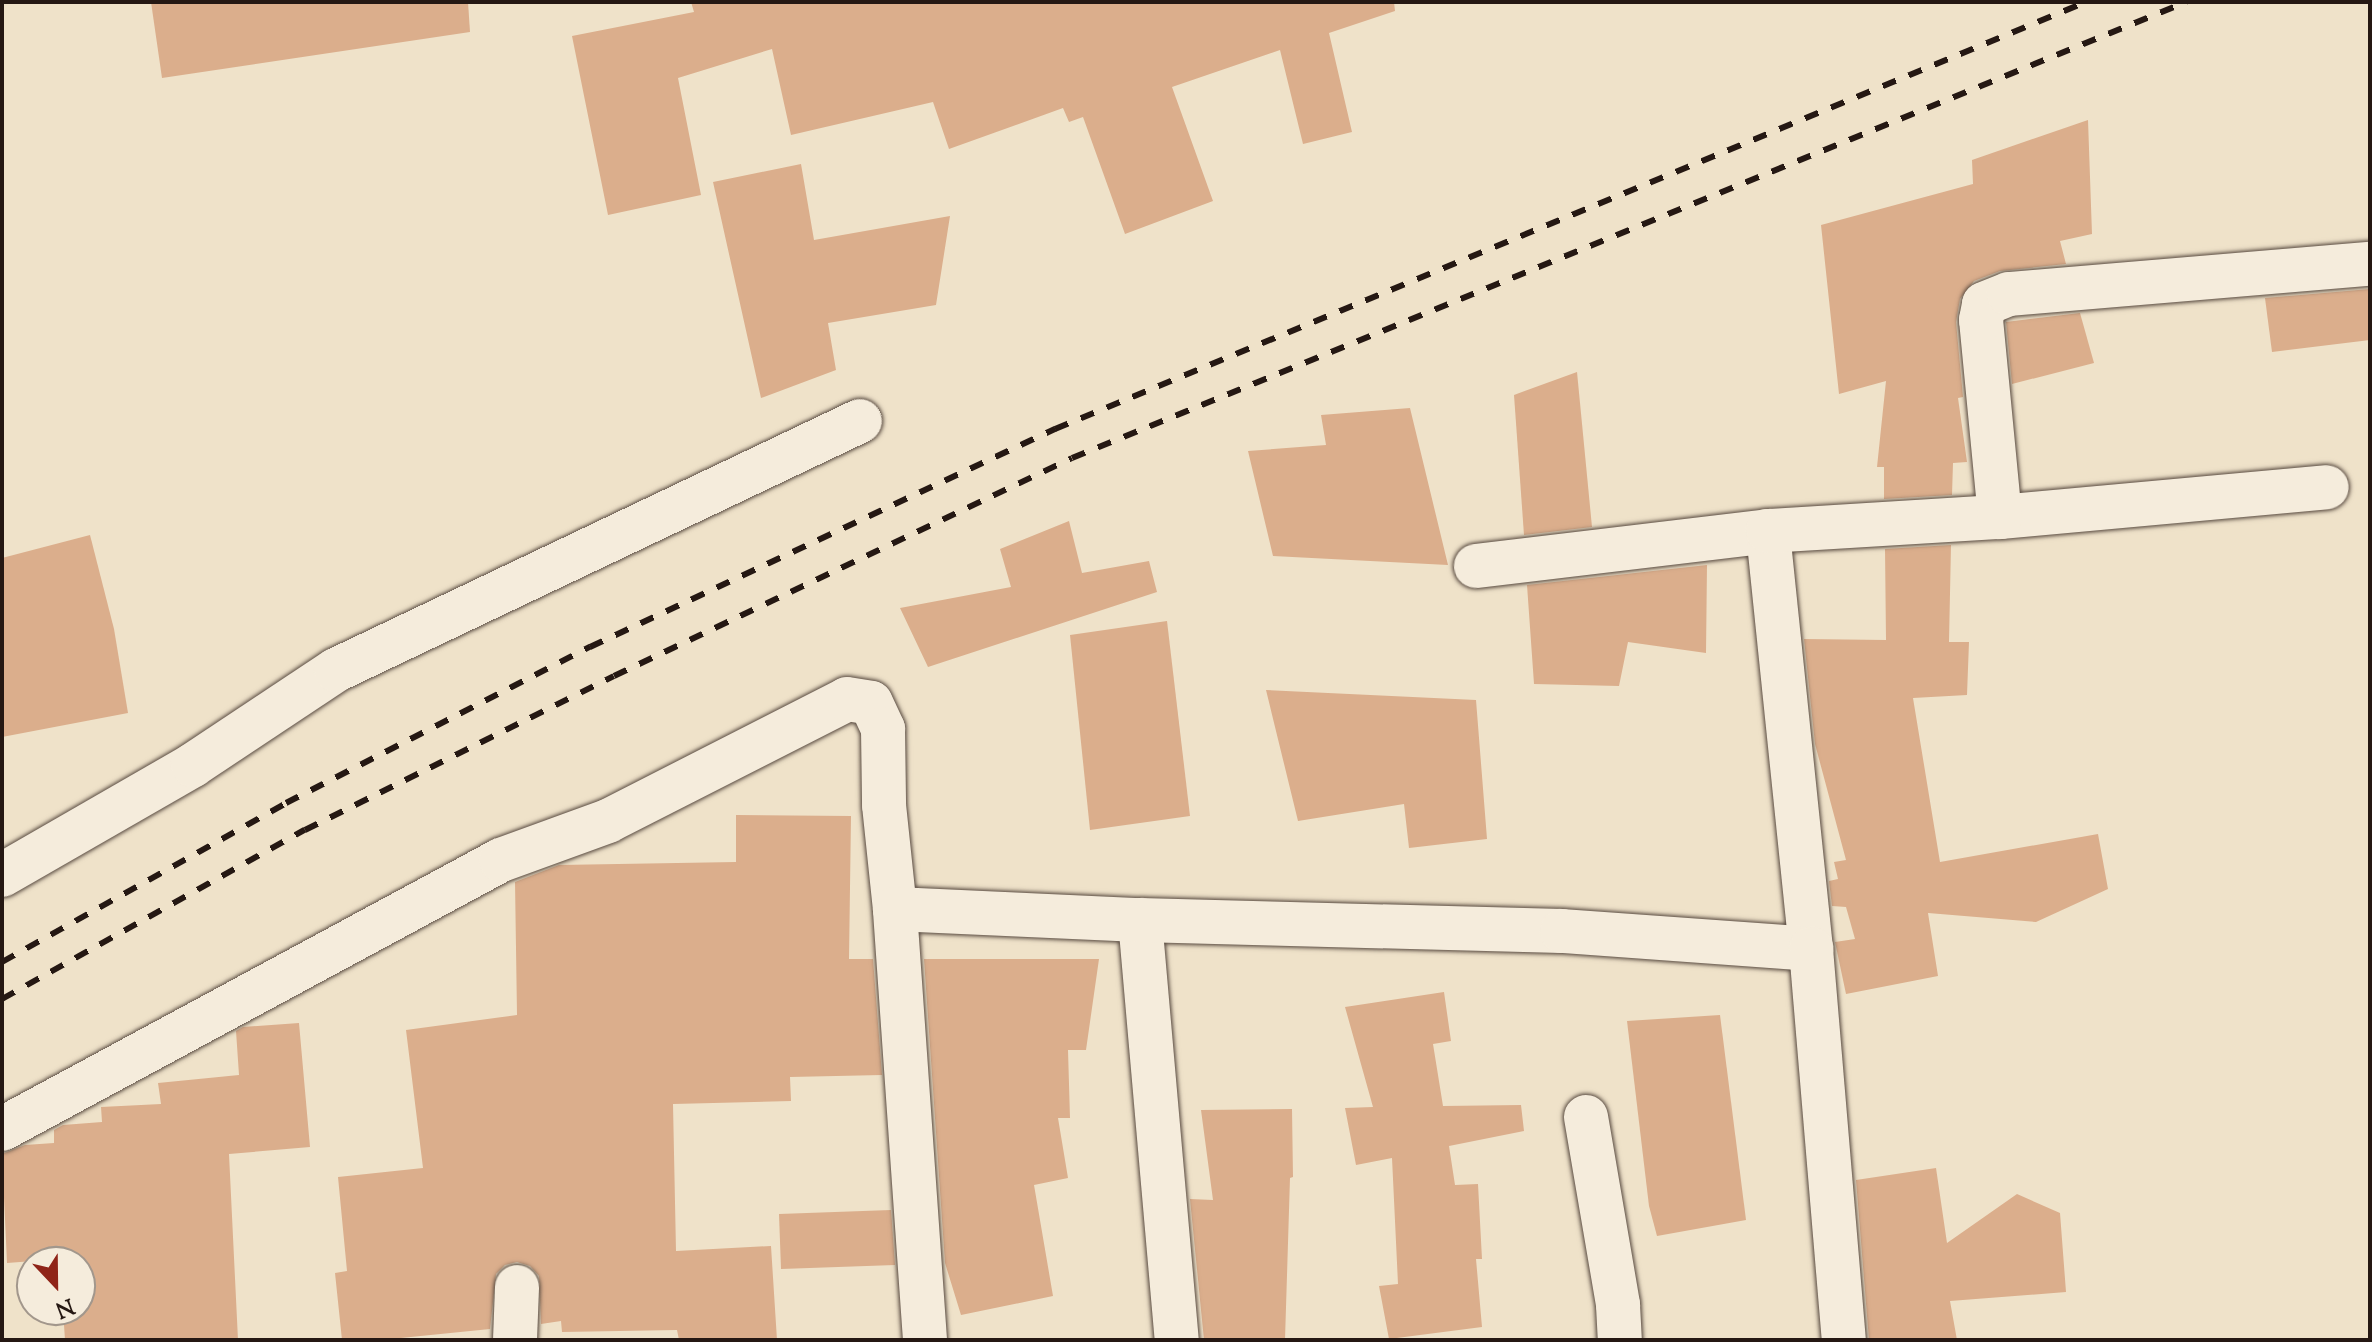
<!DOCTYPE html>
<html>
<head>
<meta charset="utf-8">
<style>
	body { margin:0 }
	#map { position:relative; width:2372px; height:1342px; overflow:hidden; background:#efe2c9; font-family:"Sorts Mill Goudy",serif }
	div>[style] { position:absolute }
	.building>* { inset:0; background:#dbae8c }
	.roads { filter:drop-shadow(0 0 2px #584a40) drop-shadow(0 0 2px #584a40) }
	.minor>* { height:44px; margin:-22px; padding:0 22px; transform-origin:22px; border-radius:22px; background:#f5ecdc }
	.rail>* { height:6px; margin-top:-3px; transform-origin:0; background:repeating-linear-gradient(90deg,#251813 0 14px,transparent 0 28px) }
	span { translate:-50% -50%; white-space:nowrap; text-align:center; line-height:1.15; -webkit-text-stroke:6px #f5ecdc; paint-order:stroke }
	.frame { position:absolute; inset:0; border:4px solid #251813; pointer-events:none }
	.north { position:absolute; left:16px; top:1246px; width:80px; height:80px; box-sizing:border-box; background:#f5ecdc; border:2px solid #a2978c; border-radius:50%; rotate:158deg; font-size:22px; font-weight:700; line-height:32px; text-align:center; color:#251813 }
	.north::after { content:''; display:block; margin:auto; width:28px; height:36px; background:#8f2418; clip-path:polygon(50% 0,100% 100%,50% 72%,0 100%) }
</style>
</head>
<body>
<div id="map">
	<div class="building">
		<i style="clip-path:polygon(151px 2px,468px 2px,470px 32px,162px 78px)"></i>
		<i style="clip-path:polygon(691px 2px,1394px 2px,1395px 11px,1329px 33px,1352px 132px,1303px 144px,1280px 50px,1172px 87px,1213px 201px,1125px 234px,1083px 117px,1069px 122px,1063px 108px,949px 149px,933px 102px,791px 135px,772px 49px,678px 78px,701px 195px,608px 215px,572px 36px,694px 12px)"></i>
		<i style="clip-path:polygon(2088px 120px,2092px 234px,2060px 241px,2066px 264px,2000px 271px,1974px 281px,1960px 299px,1956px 322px,1963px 397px,1958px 398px,1967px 462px,1953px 463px,1952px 495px,1884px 499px,1884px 467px,1877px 467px,1886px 381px,1839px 394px,1821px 225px,1973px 184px,1972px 160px)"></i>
		<i style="clip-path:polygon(801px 164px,814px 240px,950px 216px,936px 305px,828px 323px,836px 370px,761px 398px,713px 182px)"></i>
		<i style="clip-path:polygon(2370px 289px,2370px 340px,2272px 352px,2265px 298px)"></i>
		<i style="clip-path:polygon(2080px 313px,2094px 363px,2012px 384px,2006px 322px)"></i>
		<i style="clip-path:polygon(1577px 372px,1592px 527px,1524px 535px,1514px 395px)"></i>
		<i style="clip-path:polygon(1410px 408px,1448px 565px,1273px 556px,1248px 451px,1326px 445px,1321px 415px)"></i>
		<i style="clip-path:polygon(1069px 521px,1082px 573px,1149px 561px,1157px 592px,928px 667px,900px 608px,1011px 587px,1000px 549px)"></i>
		<i style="clip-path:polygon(90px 535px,114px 629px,128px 713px,2px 737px,2px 558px)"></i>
		<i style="clip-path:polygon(1951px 545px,1949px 642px,1969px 642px,1967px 695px,1913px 698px,1940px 862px,2098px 834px,2108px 889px,2036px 922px,1928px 913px,1938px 976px,1846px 994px,1835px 942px,1855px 939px,1846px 907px,1832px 906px,1829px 881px,1838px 879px,1834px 862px,1846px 860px,1815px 744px,1804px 639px,1886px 640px,1885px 549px)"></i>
		<i style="clip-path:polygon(1707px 565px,1706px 653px,1628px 642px,1619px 686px,1534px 684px,1527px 585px)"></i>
		<i style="clip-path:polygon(1167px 621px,1190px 816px,1090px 830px,1070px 635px)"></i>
		<i style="clip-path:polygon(1266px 690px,1476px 700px,1487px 839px,1409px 848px,1404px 804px,1298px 821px)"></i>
		<i style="clip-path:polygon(736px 815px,851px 816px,849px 959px,873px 959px,882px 1075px,790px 1077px,791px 1101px,673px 1104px,676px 1251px,771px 1246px,777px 1340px,679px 1340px,677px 1330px,562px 1332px,561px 1321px,541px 1324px,539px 1276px,530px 1266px,517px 1262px,505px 1265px,496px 1274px,490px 1329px,381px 1340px,342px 1340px,335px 1273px,347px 1271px,338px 1177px,423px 1168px,406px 1030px,517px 1015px,515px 882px,559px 865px,736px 862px)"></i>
		<i style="clip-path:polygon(924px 959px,1099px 959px,1086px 1050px,1068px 1050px,1070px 1118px,1058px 1118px,1068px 1178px,1034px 1185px,1053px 1296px,961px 1315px,945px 1263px)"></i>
		<i style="clip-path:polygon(1444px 992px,1451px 1041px,1433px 1044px,1443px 1106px,1521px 1105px,1524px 1131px,1449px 1146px,1455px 1185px,1478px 1184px,1482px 1259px,1476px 1259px,1482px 1327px,1389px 1339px,1379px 1286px,1398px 1284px,1392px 1158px,1356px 1165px,1345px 1108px,1373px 1107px,1345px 1007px)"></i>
		<i style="clip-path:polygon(1720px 1015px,1746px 1220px,1657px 1236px,1649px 1206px,1627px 1021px)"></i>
		<i style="clip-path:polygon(299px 1023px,310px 1147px,229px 1154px,238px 1340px,65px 1340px,63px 1310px,80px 1310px,80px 1262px,60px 1259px,7px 1263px,2px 1154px,25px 1145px,54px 1143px,54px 1130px,63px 1125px,102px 1122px,101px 1107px,161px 1104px,158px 1083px,239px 1075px,236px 1031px,243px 1027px)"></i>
		<i style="clip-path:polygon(1292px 1109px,1293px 1177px,1290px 1178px,1285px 1340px,1204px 1340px,1190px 1199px,1213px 1200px,1201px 1110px)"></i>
		<i style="clip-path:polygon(1936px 1168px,1947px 1243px,2017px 1194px,2060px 1213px,2066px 1292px,1950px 1301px,1957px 1340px,1869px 1340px,1856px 1180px)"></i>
		<i style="clip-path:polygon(891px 1210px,895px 1265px,781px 1269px,779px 1214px)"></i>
	</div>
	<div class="roads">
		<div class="minor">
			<i style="left:2000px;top:517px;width:328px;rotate:-5.2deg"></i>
			<i style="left:1476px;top:566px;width:294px;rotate:-6.8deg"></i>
			<i style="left:2px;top:875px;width:220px;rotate:-29.9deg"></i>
			<i style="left:193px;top:765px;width:172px;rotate:-33.6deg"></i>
			<i style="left:336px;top:670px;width:580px;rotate:-25.42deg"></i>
			<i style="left:1140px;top:920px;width:422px;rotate:85deg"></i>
			<i style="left:1811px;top:949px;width:420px;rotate:-95.9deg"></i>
			<i style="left:1768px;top:531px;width:232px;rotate:-3.5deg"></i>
			<i style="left:2000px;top:517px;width:198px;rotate:-95.5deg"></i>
			<i style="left:1981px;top:320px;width:16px;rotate:-79deg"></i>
			<i style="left:1984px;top:304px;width:27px;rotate:-22deg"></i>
			<i style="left:2009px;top:294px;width:362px;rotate:-4.8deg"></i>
			<i style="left:1586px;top:1117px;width:191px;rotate:80.3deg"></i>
			<i style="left:1618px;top:1305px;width:35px;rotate:87deg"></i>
			<i style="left:2px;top:1129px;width:567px;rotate:-28.33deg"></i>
			<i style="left:501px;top:860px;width:114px;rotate:-20deg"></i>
			<i style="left:608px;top:821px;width:268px;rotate:-27deg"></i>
			<i style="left:847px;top:699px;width:24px;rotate:9deg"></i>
			<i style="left:871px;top:703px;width:29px;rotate:65deg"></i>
			<i style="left:883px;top:729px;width:76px;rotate:89.2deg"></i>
			<i style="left:884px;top:805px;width:105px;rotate:84deg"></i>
			<i style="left:515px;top:1340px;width:53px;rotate:-87.8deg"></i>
			<i style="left:925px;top:1340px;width:432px;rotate:-94deg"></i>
			<i style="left:895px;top:909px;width:245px;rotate:2.6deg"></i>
			<i style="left:1140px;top:920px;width:422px;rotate:1.5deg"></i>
			<i style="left:1562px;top:931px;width:250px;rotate:4.1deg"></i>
			<i style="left:1811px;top:949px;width:392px;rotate:85.2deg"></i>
		</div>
	</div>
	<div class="rail">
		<i style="left:2px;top:962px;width:325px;rotate:-29.2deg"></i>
		<i style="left:286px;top:803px;width:342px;rotate:-27.2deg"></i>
		<i style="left:590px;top:647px;width:514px;rotate:-25.12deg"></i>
		<i style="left:1055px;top:429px;width:1116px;rotate:-22.5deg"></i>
		<i style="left:2px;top:999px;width:347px;rotate:-29.2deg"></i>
		<i style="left:305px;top:830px;width:345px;rotate:-26.5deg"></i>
		<i style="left:614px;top:676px;width:507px;rotate:-25.45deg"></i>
		<i style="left:1072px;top:458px;width:1204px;rotate:-22.26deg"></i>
	</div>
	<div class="frame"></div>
	<div class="north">N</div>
</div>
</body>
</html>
